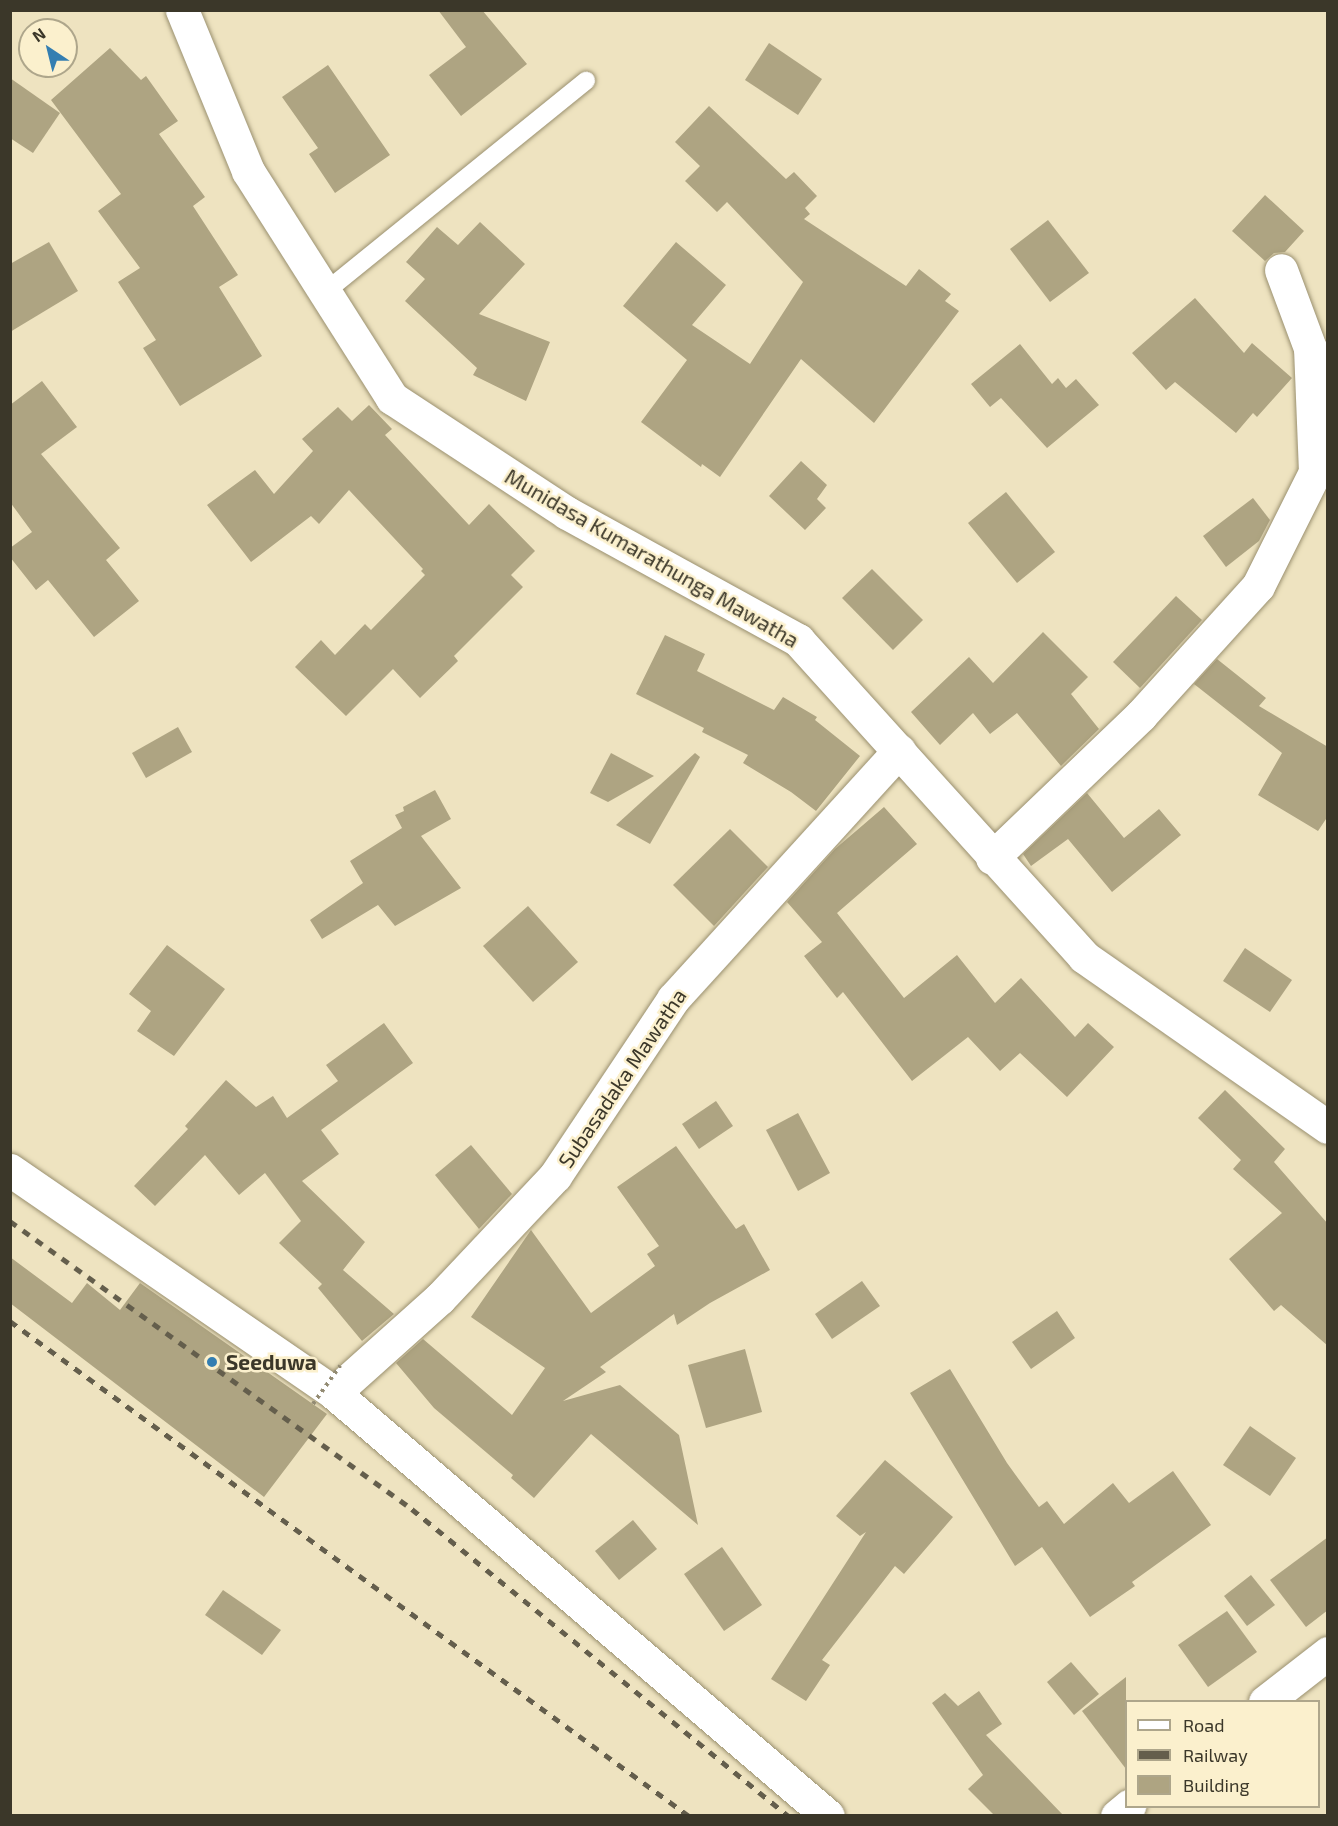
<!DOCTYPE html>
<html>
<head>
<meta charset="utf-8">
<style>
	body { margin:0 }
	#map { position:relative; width:1338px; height:1826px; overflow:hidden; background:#eee3c0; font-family:"Exo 2",sans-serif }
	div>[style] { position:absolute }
	.building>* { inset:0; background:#aea482 }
	.roads { filter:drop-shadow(0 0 2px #9a906f) drop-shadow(0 0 2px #9a906f) }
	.lane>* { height:18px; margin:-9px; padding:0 9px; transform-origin:9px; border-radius:9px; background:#fff }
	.street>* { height:33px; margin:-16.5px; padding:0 16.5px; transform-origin:16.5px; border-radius:16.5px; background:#fff }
	.secondary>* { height:33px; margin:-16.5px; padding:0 16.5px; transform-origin:16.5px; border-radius:16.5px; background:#fff }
	.rail>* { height:4.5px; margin-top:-2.25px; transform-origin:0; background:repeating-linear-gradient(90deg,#645e4c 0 8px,transparent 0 16px) }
	.path-bridge>* { height:4px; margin-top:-2px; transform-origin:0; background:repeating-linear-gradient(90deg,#938b73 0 3px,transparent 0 7.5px) }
	.dots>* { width:16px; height:16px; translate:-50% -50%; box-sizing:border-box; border:3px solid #fbf0cd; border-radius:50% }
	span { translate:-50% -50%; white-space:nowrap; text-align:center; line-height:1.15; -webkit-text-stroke:5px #fbf0cd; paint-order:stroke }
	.street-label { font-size:21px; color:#3b3729 }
	.poi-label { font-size:21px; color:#3b3729; font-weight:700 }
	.left { translate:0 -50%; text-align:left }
	.frame { position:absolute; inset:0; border:12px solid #3b3729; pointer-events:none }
	.legend { position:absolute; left:1125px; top:1700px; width:195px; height:108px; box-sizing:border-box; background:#fbf0cd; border:2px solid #aea68b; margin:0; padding:8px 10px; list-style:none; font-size:18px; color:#3b3729 }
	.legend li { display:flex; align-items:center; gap:12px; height:30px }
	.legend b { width:30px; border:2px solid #aea68b }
	.north { position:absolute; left:18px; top:18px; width:60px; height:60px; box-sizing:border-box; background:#fbf0cd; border:2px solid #aea68b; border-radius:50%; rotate:325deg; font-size:16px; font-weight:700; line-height:24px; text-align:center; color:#3b3729 }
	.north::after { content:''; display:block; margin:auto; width:21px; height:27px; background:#347eb1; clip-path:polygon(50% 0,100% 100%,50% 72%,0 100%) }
</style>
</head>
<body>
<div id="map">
	<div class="building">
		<i style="clip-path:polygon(438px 10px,482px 10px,527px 64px,461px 116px,429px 75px,466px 47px)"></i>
		<i style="clip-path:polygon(769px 43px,822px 79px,798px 115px,745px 80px)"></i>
		<i style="clip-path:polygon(110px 48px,141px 80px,146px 76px,178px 121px,159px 134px,205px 197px,193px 206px,238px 275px,219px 287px,262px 356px,180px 406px,143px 348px,156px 340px,118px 282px,140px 268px,98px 211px,121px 194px,51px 100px)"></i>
		<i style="clip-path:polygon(328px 65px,390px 155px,335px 193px,309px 154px,318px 148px,282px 97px)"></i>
		<i style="clip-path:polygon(10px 78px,60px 113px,33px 153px,10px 138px)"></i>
		<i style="clip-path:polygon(709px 106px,786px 179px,794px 172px,817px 196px,805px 208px,810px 214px,804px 219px,906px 286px,919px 269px,951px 294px,945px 301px,959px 311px,874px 423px,801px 359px,720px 477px,702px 464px,701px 467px,641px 422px,687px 360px,623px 306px,676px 242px,726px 285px,692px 325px,750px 364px,803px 282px,727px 202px,717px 212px,685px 181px,700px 166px,675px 142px)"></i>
		<i style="clip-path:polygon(1265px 195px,1304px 231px,1285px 252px,1274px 253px,1265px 261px,1232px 231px)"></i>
		<i style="clip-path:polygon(1048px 220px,1089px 273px,1050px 302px,1010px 249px)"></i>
		<i style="clip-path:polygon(480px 222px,525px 264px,479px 314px,550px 342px,526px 401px,473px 375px,477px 368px,405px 301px,425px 279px,406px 262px,437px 227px,458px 245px)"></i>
		<i style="clip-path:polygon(49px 242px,78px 291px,10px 332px,10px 264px)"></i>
		<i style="clip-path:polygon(1195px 298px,1244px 353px,1252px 343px,1292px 378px,1257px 417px,1253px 413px,1236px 433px,1175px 382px,1166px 390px,1132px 353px)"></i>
		<i style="clip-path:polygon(1020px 344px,1052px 384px,1058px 378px,1066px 388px,1076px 379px,1099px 405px,1047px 448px,1001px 398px,990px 407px,971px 384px)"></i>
		<i style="clip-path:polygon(42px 381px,77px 427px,41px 454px,120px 548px,106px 560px,139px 601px,94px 637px,48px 580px,36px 590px,10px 557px,10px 548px,32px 532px,10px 502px,10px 405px)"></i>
		<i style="clip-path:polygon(369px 405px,392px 429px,385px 435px,469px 525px,489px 504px,535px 551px,511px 575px,523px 587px,454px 656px,458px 661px,420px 698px,393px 669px,346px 716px,295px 667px,321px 640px,335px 655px,365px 624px,371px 630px,425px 575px,421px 571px,423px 569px,349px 490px,319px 524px,311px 516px,251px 562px,207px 505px,255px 470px,274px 494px,313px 451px,302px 439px,338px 407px,352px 421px)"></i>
		<i style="clip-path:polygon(801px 461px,827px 485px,817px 499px,826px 508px,805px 530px,769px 496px)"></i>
		<i style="clip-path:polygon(1006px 492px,1055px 552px,1017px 583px,968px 523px)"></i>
		<i style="clip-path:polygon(1253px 498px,1270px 520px,1259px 541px,1226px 567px,1203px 536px)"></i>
		<i style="clip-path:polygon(872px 569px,923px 620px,893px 650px,842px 598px)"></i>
		<i style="clip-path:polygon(1176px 596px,1202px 620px,1140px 688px,1113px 662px)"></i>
		<i style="clip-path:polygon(1043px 632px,1088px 677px,1071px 694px,1099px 729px,1061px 766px,1017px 713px,990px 734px,973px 713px,940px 745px,911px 712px,969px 657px,993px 683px)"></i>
		<i style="clip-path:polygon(665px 635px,705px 654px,697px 671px,774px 710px,783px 697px,817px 717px,815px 720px,860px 756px,816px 811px,791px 792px,743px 763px,748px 755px,702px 732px,704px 728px,636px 694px)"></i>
		<i style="clip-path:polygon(1217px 659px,1266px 698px,1259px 706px,1328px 747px,1328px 816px,1318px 831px,1258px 795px,1282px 753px,1194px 684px)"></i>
		<i style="clip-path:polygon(178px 727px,192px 752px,146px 778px,132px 753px)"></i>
		<i style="clip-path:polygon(611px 753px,654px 776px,608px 802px,590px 793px)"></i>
		<i style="clip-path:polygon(695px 753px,700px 757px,650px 844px,616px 825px)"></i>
		<i style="clip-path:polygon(435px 790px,451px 819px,421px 836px,461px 888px,395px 926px,378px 905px,322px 939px,310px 920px,363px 883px,350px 861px,402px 828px,395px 815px,404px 811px,403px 807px)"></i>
		<i style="clip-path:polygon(1087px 793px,1124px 838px,1159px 809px,1181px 835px,1112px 892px,1068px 839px,1031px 866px,1023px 854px)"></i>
		<i style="clip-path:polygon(884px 807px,917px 844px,837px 913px,904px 998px,957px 955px,995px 1003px,1021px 978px,1075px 1037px,1088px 1023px,1114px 1047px,1067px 1097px,1020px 1053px,1000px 1071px,968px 1037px,912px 1081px,843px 992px,837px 998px,804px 956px,822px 942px,787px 902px,835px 849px)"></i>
		<i style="clip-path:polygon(730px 829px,768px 867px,714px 926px,673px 885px)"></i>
		<i style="clip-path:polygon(528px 906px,578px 962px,533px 1002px,483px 946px)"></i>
		<i style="clip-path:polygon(167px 945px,225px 989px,174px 1056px,137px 1031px,151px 1011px,129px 994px)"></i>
		<i style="clip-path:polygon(1245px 948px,1292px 980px,1270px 1012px,1223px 981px)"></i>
		<i style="clip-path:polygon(384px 1023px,413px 1063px,321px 1130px,339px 1154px,302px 1181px,365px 1242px,343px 1270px,394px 1314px,362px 1341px,318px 1288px,322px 1284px,279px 1243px,301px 1221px,265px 1173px,239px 1195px,205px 1155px,155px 1206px,134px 1186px,188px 1129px,185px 1126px,226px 1080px,256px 1107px,273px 1096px,287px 1118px,338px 1081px,326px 1065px)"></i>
		<i style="clip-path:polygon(1225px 1090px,1285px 1149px,1274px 1162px,1328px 1224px,1328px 1346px,1281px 1305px,1274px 1311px,1229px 1259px,1282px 1213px,1233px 1169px,1241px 1160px,1198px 1118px)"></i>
		<i style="clip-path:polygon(716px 1101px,733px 1126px,699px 1149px,682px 1124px)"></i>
		<i style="clip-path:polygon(798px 1113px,830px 1173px,798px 1191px,766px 1130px)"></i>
		<i style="clip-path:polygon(471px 1145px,512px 1194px,479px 1229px,435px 1175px)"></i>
		<i style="clip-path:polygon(676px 1146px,736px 1229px,744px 1224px,770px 1270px,710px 1303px,677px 1325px,674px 1314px,600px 1367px,606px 1372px,563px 1401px,620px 1385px,679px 1435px,698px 1525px,591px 1434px,534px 1498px,511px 1478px,513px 1475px,434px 1408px,396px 1363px,423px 1339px,512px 1415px,545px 1368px,471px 1317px,531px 1230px,591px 1313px,655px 1266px,647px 1254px,659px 1246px,617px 1187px)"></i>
		<i style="clip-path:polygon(10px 1257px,72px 1303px,87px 1283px,120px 1310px,140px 1283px,327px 1414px,264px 1497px,10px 1303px)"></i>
		<i style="clip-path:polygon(862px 1281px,880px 1306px,832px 1339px,815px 1314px)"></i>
		<i style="clip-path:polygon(1057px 1311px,1075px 1338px,1031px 1369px,1012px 1342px)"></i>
		<i style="clip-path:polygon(745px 1349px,762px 1412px,706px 1428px,688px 1365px)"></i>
		<i style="clip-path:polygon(950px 1369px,1007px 1463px,1039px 1507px,1047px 1501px,1064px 1524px,1113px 1483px,1129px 1503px,1173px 1471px,1211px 1525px,1132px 1582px,1135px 1586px,1090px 1617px,1042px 1547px,1015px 1566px,910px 1393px)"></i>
		<i style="clip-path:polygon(1250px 1426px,1296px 1458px,1270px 1496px,1223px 1465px)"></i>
		<i style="clip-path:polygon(885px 1460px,953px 1517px,904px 1574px,895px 1566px,822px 1660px,830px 1665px,806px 1701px,771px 1679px,866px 1532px,860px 1536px,836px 1516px)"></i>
		<i style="clip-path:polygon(633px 1520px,657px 1549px,619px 1580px,595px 1551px)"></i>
		<i style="clip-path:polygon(1328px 1537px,1328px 1610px,1306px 1627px,1270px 1580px)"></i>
		<i style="clip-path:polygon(722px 1547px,762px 1605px,724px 1631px,684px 1574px)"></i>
		<i style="clip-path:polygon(1251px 1575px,1275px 1605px,1247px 1626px,1224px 1596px)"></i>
		<i style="clip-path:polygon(223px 1590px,281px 1630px,262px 1655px,205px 1615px)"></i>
		<i style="clip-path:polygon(1227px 1611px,1257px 1652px,1208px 1687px,1178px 1645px)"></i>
		<i style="clip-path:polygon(1071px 1662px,1099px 1694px,1074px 1715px,1047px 1682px)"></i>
		<i style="clip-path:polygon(1126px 1677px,1126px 1769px,1082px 1711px)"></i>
		<i style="clip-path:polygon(979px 1691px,1002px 1724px,986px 1735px,1063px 1815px,994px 1815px,968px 1789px,983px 1775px,932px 1703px,945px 1693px,958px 1706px)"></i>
	</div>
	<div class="roads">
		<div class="lane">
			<i style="left:325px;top:292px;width:336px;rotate:-39deg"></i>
		</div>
		<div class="street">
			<i style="left:182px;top:10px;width:174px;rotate:67.7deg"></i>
			<i style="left:248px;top:171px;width:269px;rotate:57.6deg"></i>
			<i style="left:392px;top:398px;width:209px;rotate:33.3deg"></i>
			<i style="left:567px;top:513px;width:264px;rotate:28.8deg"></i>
			<i style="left:798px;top:640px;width:427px;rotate:47.9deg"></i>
			<i style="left:1084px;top:957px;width:297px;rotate:34.9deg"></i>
			<i style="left:992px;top:858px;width:207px;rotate:-43.8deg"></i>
			<i style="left:1141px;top:715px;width:174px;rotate:-47.8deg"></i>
			<i style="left:1258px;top:586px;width:127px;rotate:-63.4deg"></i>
			<i style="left:1315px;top:472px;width:124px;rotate:-92.3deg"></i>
			<i style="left:1310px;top:348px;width:83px;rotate:-110.4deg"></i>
			<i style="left:334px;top:1393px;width:142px;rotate:-41.9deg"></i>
			<i style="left:440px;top:1298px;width:168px;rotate:-46.7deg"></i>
			<i style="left:555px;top:1176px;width:213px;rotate:-56.3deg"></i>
			<i style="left:673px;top:999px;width:336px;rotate:-47.7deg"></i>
			<i style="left:1265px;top:1702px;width:80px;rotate:-37.9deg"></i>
			<i style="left:1117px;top:1816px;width:16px;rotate:-40deg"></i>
		</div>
		<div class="secondary">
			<i style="left:10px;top:1170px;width:393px;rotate:34.5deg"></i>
			<i style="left:334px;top:1393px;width:650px;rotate:40.57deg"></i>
		</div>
	</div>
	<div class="rail">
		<i style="left:10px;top:1221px;width:495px;rotate:35.6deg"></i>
		<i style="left:412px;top:1509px;width:485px;rotate:39.2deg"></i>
		<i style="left:10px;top:1321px;width:840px;rotate:36.09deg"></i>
	</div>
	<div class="path-bridge">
		<i style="left:313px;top:1404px;width:47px;rotate:-54.6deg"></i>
	</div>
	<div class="dots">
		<i style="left:212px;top:1362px;background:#347eb1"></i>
	</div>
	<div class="street-label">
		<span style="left:652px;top:558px;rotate:30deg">Munidasa Kumarathunga Mawatha</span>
		<span style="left:622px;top:1078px;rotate:-56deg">Subasadaka Mawatha</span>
	</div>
	<div class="poi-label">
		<span class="left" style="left:226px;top:1362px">Seeduwa</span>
	</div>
	<div class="frame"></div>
	<ul class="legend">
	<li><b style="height:8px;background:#fff"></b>Road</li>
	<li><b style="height:8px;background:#645e4c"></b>Railway</li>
	<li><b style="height:16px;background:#aea482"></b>Building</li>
	</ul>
	<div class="north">N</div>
</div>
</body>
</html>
